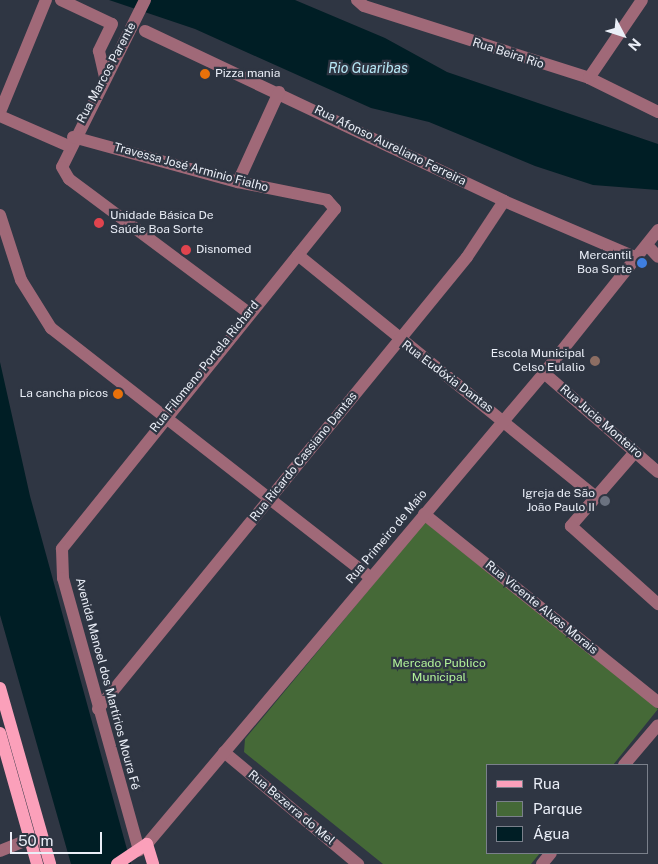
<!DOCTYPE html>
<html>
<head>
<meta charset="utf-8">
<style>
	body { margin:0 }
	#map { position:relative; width:658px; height:864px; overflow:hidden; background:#2f3643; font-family:"Public Sans",sans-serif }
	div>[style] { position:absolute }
	.green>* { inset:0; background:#456937 }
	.water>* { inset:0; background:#001e25 }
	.minor>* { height:12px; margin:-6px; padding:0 6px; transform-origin:6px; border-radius:6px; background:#a06978 }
	.major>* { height:12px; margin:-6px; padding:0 6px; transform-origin:6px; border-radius:6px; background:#fba0ba }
	.dots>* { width:14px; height:14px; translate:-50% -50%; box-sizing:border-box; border:2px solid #2f3643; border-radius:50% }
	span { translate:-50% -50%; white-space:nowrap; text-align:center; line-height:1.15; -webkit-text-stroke:4.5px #2f3643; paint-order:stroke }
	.street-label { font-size:12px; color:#eaeef7 }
	.poi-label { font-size:12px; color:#eaeef7 }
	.left { translate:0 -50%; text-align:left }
	.right { translate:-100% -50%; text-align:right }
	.park-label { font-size:12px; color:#b1f198 }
	.water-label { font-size:14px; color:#b6e7f5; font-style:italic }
	.legend { position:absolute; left:486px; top:764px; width:162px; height:90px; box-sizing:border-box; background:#2f3643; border:1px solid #7a808b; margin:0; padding:6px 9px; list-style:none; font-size:15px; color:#eaeef7 }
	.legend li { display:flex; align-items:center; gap:10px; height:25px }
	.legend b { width:25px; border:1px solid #7a808b }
	.north { position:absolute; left:598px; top:10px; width:50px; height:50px; -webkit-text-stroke:4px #2f3643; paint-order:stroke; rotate:130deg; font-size:14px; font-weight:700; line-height:20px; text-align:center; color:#eaeef7 }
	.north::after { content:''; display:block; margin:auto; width:18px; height:22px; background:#eaeef7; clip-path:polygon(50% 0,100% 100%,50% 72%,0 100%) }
	.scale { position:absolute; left:10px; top:832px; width:92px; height:22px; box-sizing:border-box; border:2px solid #eaeef7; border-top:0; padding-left:6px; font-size:15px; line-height:18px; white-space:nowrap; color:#eaeef7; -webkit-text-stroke:4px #2f3643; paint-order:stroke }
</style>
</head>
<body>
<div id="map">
	<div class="green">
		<i style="clip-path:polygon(425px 522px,658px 709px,613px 765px,487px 765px,487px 853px,540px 853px,531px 864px,383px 864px,244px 752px,245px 739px)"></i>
	</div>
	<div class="water">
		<i style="clip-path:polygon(109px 0,295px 0,385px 38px,447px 72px,658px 144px,658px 190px,593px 185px,535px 166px,429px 122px,371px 108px,195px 29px)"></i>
		<i style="clip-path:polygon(0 362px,30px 496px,131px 864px,71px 864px,0 615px)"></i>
	</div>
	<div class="minor">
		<i style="left:61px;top:0;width:56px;rotate:25.2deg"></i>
		<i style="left:112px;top:24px;width:30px;rotate:116deg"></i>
		<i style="left:99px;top:51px;width:26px;rotate:77deg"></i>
		<i style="left:145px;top:0;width:186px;rotate:116.4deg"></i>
		<i style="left:62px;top:167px;width:14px;rotate:60deg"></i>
		<i style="left:69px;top:179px;width:224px;rotate:36.7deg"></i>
		<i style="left:357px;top:0;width:9px;rotate:41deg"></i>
		<i style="left:364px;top:6px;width:236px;rotate:17.7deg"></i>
		<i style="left:589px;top:78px;width:77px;rotate:26.2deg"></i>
		<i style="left:145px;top:31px;width:397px;rotate:25.3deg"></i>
		<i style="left:504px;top:201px;width:145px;rotate:23.2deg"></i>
		<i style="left:589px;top:78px;width:94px;rotate:-55.8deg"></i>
		<i style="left:0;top:112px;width:121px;rotate:-67.7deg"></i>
		<i style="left:0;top:116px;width:75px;rotate:23.5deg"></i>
		<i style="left:73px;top:137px;width:171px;rotate:15.3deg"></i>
		<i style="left:238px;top:182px;width:91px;rotate:11.4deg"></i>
		<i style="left:327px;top:200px;width:12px;rotate:48deg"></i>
		<i style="left:335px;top:209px;width:436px;rotate:128.8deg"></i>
		<i style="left:62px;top:549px;width:29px;rotate:88deg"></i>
		<i style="left:63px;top:578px;width:283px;rotate:74.4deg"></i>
		<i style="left:238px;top:182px;width:99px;rotate:-65.5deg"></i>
		<i style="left:0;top:215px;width:68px;rotate:72.1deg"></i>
		<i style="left:21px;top:280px;width:57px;rotate:58deg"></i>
		<i style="left:51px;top:328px;width:405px;rotate:38deg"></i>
		<i style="left:647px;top:245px;width:16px;rotate:47deg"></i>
		<i style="left:298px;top:255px;width:384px;rotate:39.1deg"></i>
		<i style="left:544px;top:373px;width:151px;rotate:41deg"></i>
		<i style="left:635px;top:452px;width:98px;rotate:130.9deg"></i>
		<i style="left:571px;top:526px;width:117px;rotate:41.9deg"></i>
		<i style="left:424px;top:514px;width:300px;rotate:38.8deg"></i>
		<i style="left:98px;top:709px;width:583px;rotate:-50.77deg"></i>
		<i style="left:467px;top:257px;width:67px;rotate:-56.5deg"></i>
		<i style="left:224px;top:752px;width:175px;rotate:39.9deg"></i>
		<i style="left:624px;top:765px;width:52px;rotate:-49.6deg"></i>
		<i style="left:147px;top:844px;width:616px;rotate:-49.87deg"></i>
		<i style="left:544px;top:373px;width:183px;rotate:-51.4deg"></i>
		<i style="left:0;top:851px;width:32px;rotate:-22deg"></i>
		<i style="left:542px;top:864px;width:14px;rotate:-51deg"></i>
	</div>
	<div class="major">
		<i style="left:0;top:688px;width:183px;rotate:74.1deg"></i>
		<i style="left:0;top:733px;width:136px;rotate:74.2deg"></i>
		<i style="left:117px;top:864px;width:36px;rotate:-34deg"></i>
		<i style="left:147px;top:844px;width:21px;rotate:73deg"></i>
	</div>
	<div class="dots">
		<i style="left:205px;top:74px;background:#e8710a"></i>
		<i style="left:99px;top:223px;background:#e0444e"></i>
		<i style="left:186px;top:250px;background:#e0444e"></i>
		<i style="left:642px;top:263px;background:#3f7fe0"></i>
		<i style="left:595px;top:361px;background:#8d6e63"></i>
		<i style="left:118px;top:394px;background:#e8710a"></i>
		<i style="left:605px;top:501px;background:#6b7280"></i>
	</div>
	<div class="street-label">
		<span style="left:508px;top:54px;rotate:18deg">Rua Beira Rio</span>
		<span style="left:107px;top:73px;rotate:-62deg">Rua Marcos Parente</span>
		<span style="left:390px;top:146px;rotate:26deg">Rua Afonso Aureliano Ferreira</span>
		<span style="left:191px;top:168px;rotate:15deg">Travessa José Arminio Fialho</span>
		<span style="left:205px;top:367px;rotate:-51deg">Rua Filomeno Portela Richard</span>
		<span style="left:447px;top:377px;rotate:37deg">Rua Eudóxia Dantas</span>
		<span style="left:601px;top:422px;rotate:41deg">Rua Jucie Monteiro</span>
		<span style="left:304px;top:457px;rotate:-51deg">Rua Ricardo Cassiano Dantas</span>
		<span style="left:387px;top:537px;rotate:-50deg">Rua Primeiro de Maio</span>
		<span style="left:541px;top:608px;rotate:39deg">Rua Vicente Alves Morais</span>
		<span style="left:107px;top:684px;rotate:75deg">Avenida Manoel dos Martírios Moura Fé</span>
		<span style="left:291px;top:808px;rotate:40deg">Rua Bezerra do Mel</span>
	</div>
	<div class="poi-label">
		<span class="left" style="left:215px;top:74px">Pizza mania</span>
		<span class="left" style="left:110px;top:223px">Unidade Básica De<br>Saúde Boa Sorte</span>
		<span class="left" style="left:196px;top:250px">Disnomed</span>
		<span class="right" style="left:632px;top:263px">Mercantil<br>Boa Sorte</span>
		<span class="right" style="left:585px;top:361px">Escola Municipal<br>Celso Eulalio</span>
		<span class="right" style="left:108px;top:394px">La cancha picos</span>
		<span class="right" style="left:595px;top:501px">Igreja de São<br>João Paulo II</span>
	</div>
	<div class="park-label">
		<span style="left:439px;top:671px">Mercado Publico<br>Municipal</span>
	</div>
	<div class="water-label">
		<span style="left:368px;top:68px">Rio Guaribas</span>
	</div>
	<ul class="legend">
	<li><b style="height:6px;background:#fba0ba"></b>Rua</li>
	<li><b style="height:14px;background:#456937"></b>Parque</li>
	<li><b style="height:14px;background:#001e25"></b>Água</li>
	</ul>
	<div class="north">N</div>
	<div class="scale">50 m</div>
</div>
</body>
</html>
